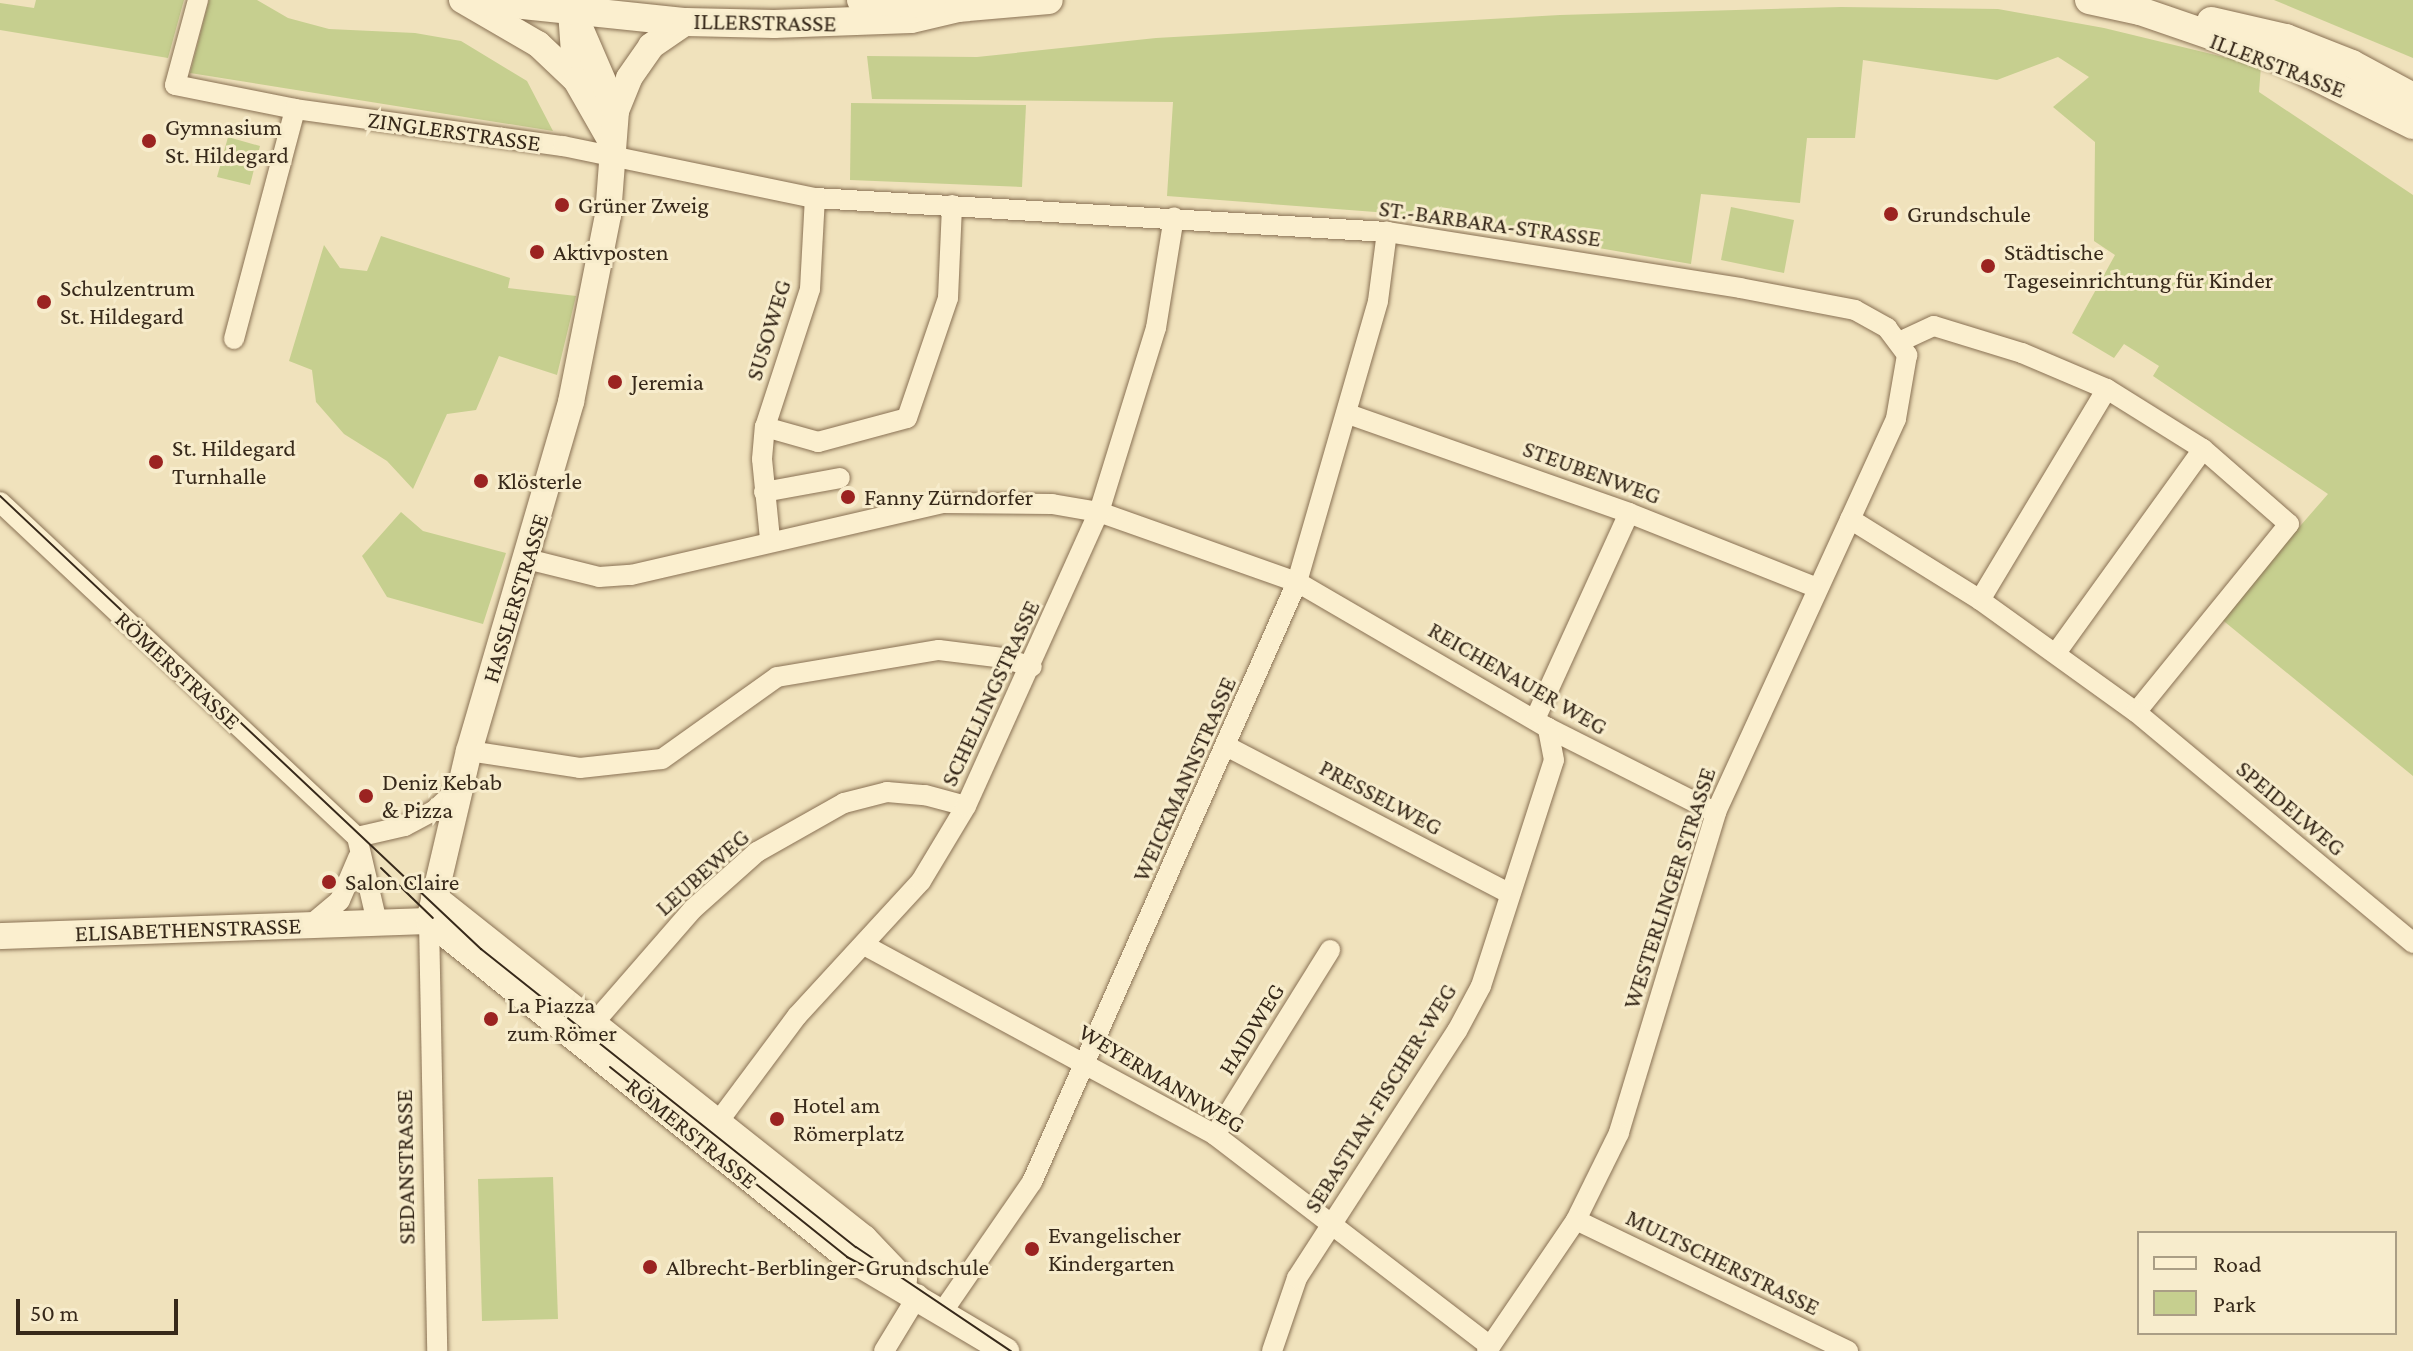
<!DOCTYPE html>
<html>
<head>
<meta charset="utf-8">
<style>
	body { margin:0 }
	#map { position:relative; width:2413px; height:1351px; overflow:hidden; background:#f0e2bc; font-family:"Crimson Pro",serif }
	div>[style] { position:absolute }
	.green>* { inset:0; background:#c6cf8f }
	.roads { filter:drop-shadow(0 0 2px #897154) drop-shadow(0 0 2px #897154) }
	.minor>* { height:20px; margin:-10px; padding:0 10px; transform-origin:10px; border-radius:10px; background:#fbefcf }
	.tertiary>* { height:26px; margin:-13px; padding:0 13px; transform-origin:13px; border-radius:13px; background:#fbefcf }
	.secondary>* { height:28px; margin:-14px; padding:0 14px; transform-origin:14px; border-radius:14px; background:#fbefcf }
	.tram>* { height:2px; margin:-1px; padding:0 1px; transform-origin:1px; border-radius:1px; background:#37291a }
	.dots>* { width:22px; height:22px; translate:-50% -50%; box-sizing:border-box; border:4px solid #f7eccc; border-radius:50% }
	span { translate:-50% -50%; white-space:nowrap; text-align:center; line-height:1.15; -webkit-text-stroke:6px #f7eccc; paint-order:stroke }
	.street-label { font-size:24px; color:#37291a }
	.poi-label { font-size:24px; color:#37291a }
	.left { translate:0 -50%; text-align:left }
	.legend { position:absolute; left:2137px; top:1231px; width:260px; height:104px; box-sizing:border-box; background:#f7eccc; border:2px solid #aa9e85; margin:0; padding:10px 14px; list-style:none; font-size:24px; color:#37291a }
	.legend li { display:flex; align-items:center; gap:16px; height:40px }
	.legend b { width:40px; border:2px solid #aa9e85 }
	.scale { position:absolute; left:16px; top:1299px; width:162px; height:36px; box-sizing:border-box; border:4px solid #37291a; border-top:0; padding-left:10px; font-size:24px; line-height:28px; white-space:nowrap; color:#37291a; -webkit-text-stroke:6px #f7eccc; paint-order:stroke }
</style>
</head>
<body>
<div id="map">
	<div class="green">
		<i style="clip-path:polygon(36px 0,184px 0,168px 58px,0 30px,0 3px,34px 8px)"></i>
		<i style="clip-path:polygon(209px 0,257px 0,288px 18px,329px 29px,415px 33px,461px 41px,527px 81px,553px 131px,190px 73px)"></i>
		<i style="clip-path:polygon(2274px 0,2413px 0,2413px 58px)"></i>
		<i style="clip-path:polygon(1841px 7px,1998px 9px,2104px 28px,2261px 66px,2259px 92px,2413px 195px,2413px 776px,2220px 618px,2328px 494px,2153px 376px,2159px 366px,2124px 344px,2114px 358px,2072px 333px,2115px 255px,2094px 241px,2095px 142px,2053px 107px,2089px 77px,2058px 57px,1997px 80px,1863px 60px,1855px 138px,1807px 138px,1800px 203px,1701px 194px,1691px 264px,1402px 214px,1167px 196px,1173px 102px,872px 99px,867px 56px,977px 57px,1156px 38px,1560px 15px)"></i>
		<i style="clip-path:polygon(851px 103px,1026px 105px,1022px 187px,850px 180px)"></i>
		<i style="clip-path:polygon(228px 137px,260px 146px,250px 185px,217px 177px)"></i>
		<i style="clip-path:polygon(1731px 207px,1794px 220px,1784px 273px,1721px 260px)"></i>
		<i style="clip-path:polygon(381px 236px,510px 278px,508px 288px,576px 296px,557px 375px,499px 356px,476px 410px,447px 414px,413px 489px,387px 461px,344px 434px,316px 402px,312px 370px,289px 361px,324px 245px,340px 268px,367px 271px)"></i>
		<i style="clip-path:polygon(401px 512px,423px 531px,506px 553px,483px 624px,387px 597px,362px 556px)"></i>
		<i style="clip-path:polygon(553px 1177px,558px 1319px,482px 1321px,478px 1179px)"></i>
	</div>
	<div class="roads">
		<div class="minor">
			<i style="left:198px;top:0;width:88px;rotate:105.1deg"></i>
			<i style="left:175px;top:85px;width:122px;rotate:11.3deg"></i>
			<i style="left:295px;top:109px;width:271px;rotate:7.9deg"></i>
			<i style="left:563px;top:146px;width:257px;rotate:11.7deg"></i>
			<i style="left:815px;top:198px;width:573px;rotate:3.4deg"></i>
			<i style="left:1387px;top:232px;width:357px;rotate:9deg"></i>
			<i style="left:1740px;top:288px;width:117px;rotate:10.8deg"></i>
			<i style="left:1855px;top:310px;width:37px;rotate:29deg"></i>
			<i style="left:1887px;top:328px;width:34px;rotate:53deg"></i>
			<i style="left:1907px;top:355px;width:65px;rotate:99.8deg"></i>
			<i style="left:1896px;top:419px;width:433px;rotate:114.6deg"></i>
			<i style="left:1716px;top:813px;width:334px;rotate:106.9deg"></i>
			<i style="left:1619px;top:1133px;width:97px;rotate:116.3deg"></i>
			<i style="left:1576px;top:1220px;width:158px;rotate:124.2deg"></i>
			<i style="left:234px;top:339px;width:238px;rotate:-75.1deg"></i>
			<i style="left:1899px;top:342px;width:38px;rotate:-25deg"></i>
			<i style="left:1934px;top:326px;width:92px;rotate:17.1deg"></i>
			<i style="left:2022px;top:353px;width:92px;rotate:23deg"></i>
			<i style="left:2107px;top:389px;width:113px;rotate:32deg"></i>
			<i style="left:2203px;top:449px;width:114px;rotate:41.1deg"></i>
			<i style="left:2289px;top:524px;width:242px;rotate:129.1deg"></i>
			<i style="left:1348px;top:414px;width:298px;rotate:19.4deg"></i>
			<i style="left:1629px;top:513px;width:200px;rotate:21.7deg"></i>
			<i style="left:765px;top:427px;width:55px;rotate:15.8deg"></i>
			<i style="left:818px;top:442px;width:92px;rotate:-15.1deg"></i>
			<i style="left:907px;top:418px;width:127px;rotate:-71.1deg"></i>
			<i style="left:948px;top:298px;width:93px;rotate:-87.5deg"></i>
			<i style="left:764px;top:492px;width:77px;rotate:-10.4deg"></i>
			<i style="left:0;top:502px;width:490px;rotate:43.2deg"></i>
			<i style="left:1850px;top:519px;width:153px;rotate:31.9deg"></i>
			<i style="left:1980px;top:600px;width:192px;rotate:35.7deg"></i>
			<i style="left:2136px;top:712px;width:361px;rotate:39.8deg"></i>
			<i style="left:770px;top:539px;width:80px;rotate:-95.7deg"></i>
			<i style="left:762px;top:459px;width:32px;rotate:-85deg"></i>
			<i style="left:765px;top:427px;width:145px;rotate:-71.9deg"></i>
			<i style="left:810px;top:289px;width:91px;rotate:-86.9deg"></i>
			<i style="left:527px;top:559px;width:74px;rotate:14deg"></i>
			<i style="left:599px;top:577px;width:32px;rotate:-4deg"></i>
			<i style="left:631px;top:575px;width:320px;rotate:-13deg"></i>
			<i style="left:943px;top:503px;width:109px;rotate:0.5deg"></i>
			<i style="left:1052px;top:504px;width:48px;rotate:9.7deg"></i>
			<i style="left:1099px;top:512px;width:210px;rotate:19.5deg"></i>
			<i style="left:1297px;top:582px;width:290px;rotate:30.2deg"></i>
			<i style="left:1548px;top:728px;width:188px;rotate:26.8deg"></i>
			<i style="left:1980px;top:600px;width:246px;rotate:-59deg"></i>
			<i style="left:2056px;top:653px;width:251px;rotate:-54.2deg"></i>
			<i style="left:1536px;top:717px;width:224px;rotate:-65.5deg"></i>
			<i style="left:1228px;top:747px;width:318px;rotate:27.5deg"></i>
			<i style="left:469px;top:751px;width:112px;rotate:8.7deg"></i>
			<i style="left:580px;top:768px;width:82px;rotate:-6.3deg"></i>
			<i style="left:662px;top:759px;width:141px;rotate:-35.5deg"></i>
			<i style="left:777px;top:677px;width:164px;rotate:-9.5deg"></i>
			<i style="left:939px;top:650px;width:64px;rotate:7.1deg"></i>
			<i style="left:1003px;top:658px;width:30px;rotate:17deg"></i>
			<i style="left:357px;top:837px;width:49px;rotate:-12.9deg"></i>
			<i style="left:405px;top:826px;width:34px;rotate:-28deg"></i>
			<i style="left:435px;top:810px;width:34px;rotate:-43deg"></i>
			<i style="left:357px;top:837px;width:87px;rotate:76.8deg"></i>
			<i style="left:429px;top:921px;width:430px;rotate:88.9deg"></i>
			<i style="left:313px;top:923px;width:35px;rotate:-40deg"></i>
			<i style="left:340px;top:900px;width:46px;rotate:-66.8deg"></i>
			<i style="left:864px;top:945px;width:399px;rotate:28.4deg"></i>
			<i style="left:1215px;top:1135px;width:347px;rotate:37.5deg"></i>
			<i style="left:593px;top:1024px;width:152px;rotate:-49deg"></i>
			<i style="left:693px;top:909px;width:86px;rotate:-41.7deg"></i>
			<i style="left:757px;top:852px;width:100px;rotate:-29.4deg"></i>
			<i style="left:844px;top:803px;width:44px;rotate:-14.3deg"></i>
			<i style="left:887px;top:792px;width:38px;rotate:5deg"></i>
			<i style="left:925px;top:795px;width:42px;rotate:15deg"></i>
			<i style="left:718px;top:1122px;width:132px;rotate:-53.3deg"></i>
			<i style="left:797px;top:1016px;width:183px;rotate:-47.4deg"></i>
			<i style="left:921px;top:881px;width:87px;rotate:-59deg"></i>
			<i style="left:966px;top:806px;width:323px;rotate:-65.7deg"></i>
			<i style="left:1099px;top:512px;width:193px;rotate:-72.8deg"></i>
			<i style="left:1156px;top:328px;width:112px;rotate:-80.8deg"></i>
			<i style="left:1215px;top:1135px;width:218px;rotate:-58.1deg"></i>
			<i style="left:1576px;top:1220px;width:302px;rotate:25.7deg"></i>
			<i style="left:943px;top:1311px;width:157px;rotate:-55.4deg"></i>
			<i style="left:1032px;top:1182px;width:656px;rotate:-66.17deg"></i>
			<i style="left:1297px;top:582px;width:292px;rotate:-73.9deg"></i>
			<i style="left:1378px;top:301px;width:70px;rotate:-82.6deg"></i>
			<i style="left:884px;top:1351px;width:66px;rotate:-58.7deg"></i>
			<i style="left:1272px;top:1351px;width:77px;rotate:-71.1deg"></i>
			<i style="left:1297px;top:1278px;width:294px;rotate:-57.1deg"></i>
			<i style="left:1457px;top:1031px;width:51px;rotate:-61.9deg"></i>
			<i style="left:1481px;top:986px;width:237px;rotate:-72.1deg"></i>
			<i style="left:1554px;top:760px;width:33px;rotate:-101deg"></i>
		</div>
		<div class="tertiary">
			<i style="left:462px;top:0;width:88px;rotate:30.1deg"></i>
			<i style="left:538px;top:44px;width:52px;rotate:43.5deg"></i>
			<i style="left:571px;top:11px;width:69px;rotate:85.9deg"></i>
			<i style="left:576px;top:80px;width:73px;rotate:60.3deg"></i>
			<i style="left:616px;top:111px;width:35px;rotate:-68deg"></i>
			<i style="left:629px;top:78px;width:39px;rotate:-55deg"></i>
			<i style="left:651px;top:46px;width:42px;rotate:-34.4deg"></i>
			<i style="left:434px;top:897px;width:549px;rotate:38.42deg"></i>
			<i style="left:864px;top:1238px;width:58px;rotate:46.4deg"></i>
			<i style="left:429px;top:921px;width:175px;rotate:-76.8deg"></i>
			<i style="left:469px;top:751px;width:364px;rotate:-73.7deg"></i>
			<i style="left:571px;top:402px;width:191px;rotate:-78.8deg"></i>
			<i style="left:608px;top:215px;width:104px;rotate:-85.6deg"></i>
			<i style="left:616px;top:111px;width:121px;rotate:-113.4deg"></i>
			<i style="left:0;top:936px;width:429px;rotate:-2deg"></i>
			<i style="left:429px;top:921px;width:536px;rotate:38.79deg"></i>
			<i style="left:847px;top:1257px;width:185px;rotate:30.6deg"></i>
		</div>
		<div class="secondary">
			<i style="left:475px;top:0;width:212px;rotate:6deg"></i>
			<i style="left:686px;top:22px;width:88px;rotate:1.3deg"></i>
			<i style="left:774px;top:24px;width:137px;rotate:-2.1deg"></i>
			<i style="left:911px;top:19px;width:48px;rotate:-13.2deg"></i>
			<i style="left:958px;top:8px;width:91px;rotate:-5deg"></i>
			<i style="left:861px;top:0;width:64px;rotate:3.6deg"></i>
			<i style="left:2089px;top:0;width:52px;rotate:12.2deg"></i>
			<i style="left:2140px;top:11px;width:150px;rotate:19deg"></i>
			<i style="left:2282px;top:60px;width:146px;rotate:26.4deg"></i>
			<i style="left:2211px;top:21px;width:77px;rotate:12.8deg"></i>
			<i style="left:2286px;top:38px;width:71px;rotate:21.5deg"></i>
			<i style="left:2352px;top:64px;width:69px;rotate:28.4deg"></i>
		</div>
	</div>
	<div class="tram">
		<i style="left:0;top:496px;width:661px;rotate:43.28deg"></i>
		<i style="left:481px;top:949px;width:479px;rotate:38.5deg"></i>
		<i style="left:856px;top:1247px;width:187px;rotate:33.9deg"></i>
		<i style="left:381px;top:868px;width:72px;rotate:43.9deg"></i>
		<i style="left:610px;top:1067px;width:304px;rotate:38.7deg"></i>
		<i style="left:847px;top:1257px;width:40px;rotate:28deg"></i>
	</div>
	<div class="dots">
		<i style="left:149px;top:141px;background:#9b2321"></i>
		<i style="left:562px;top:205px;background:#9b2321"></i>
		<i style="left:1891px;top:214px;background:#9b2321"></i>
		<i style="left:537px;top:252px;background:#9b2321"></i>
		<i style="left:1988px;top:266px;background:#9b2321"></i>
		<i style="left:44px;top:302px;background:#9b2321"></i>
		<i style="left:615px;top:382px;background:#9b2321"></i>
		<i style="left:156px;top:462px;background:#9b2321"></i>
		<i style="left:481px;top:481px;background:#9b2321"></i>
		<i style="left:848px;top:497px;background:#9b2321"></i>
		<i style="left:366px;top:796px;background:#9b2321"></i>
		<i style="left:329px;top:882px;background:#9b2321"></i>
		<i style="left:491px;top:1019px;background:#9b2321"></i>
		<i style="left:777px;top:1119px;background:#9b2321"></i>
		<i style="left:1032px;top:1249px;background:#9b2321"></i>
		<i style="left:650px;top:1267px;background:#9b2321"></i>
	</div>
	<div class="street-label">
		<span style="left:765px;top:22px;rotate:1deg">ILLERSTRASSE</span>
		<span style="left:2278px;top:65px;rotate:21deg">ILLERSTRASSE</span>
		<span style="left:454px;top:131px;rotate:8deg">ZINGLERSTRASSE</span>
		<span style="left:1490px;top:223px;rotate:8deg">ST.-BARBARA-STRASSE</span>
		<span style="left:768px;top:330px;rotate:-73deg">SUSOWEG</span>
		<span style="left:1592px;top:472px;rotate:20deg">STEUBENWEG</span>
		<span style="left:515px;top:598px;rotate:-73deg">HASSLERSTRASSE</span>
		<span style="left:178px;top:670px;rotate:43deg">RÖMERSTRASSE</span>
		<span style="left:1518px;top:678px;rotate:30deg">REICHENAUER WEG</span>
		<span style="left:990px;top:693px;rotate:-65deg">SCHELLINGSTRASSE</span>
		<span style="left:1184px;top:779px;rotate:-66deg">WEICKMANNSTRASSE</span>
		<span style="left:1381px;top:797px;rotate:28deg">PRESSELWEG</span>
		<span style="left:2291px;top:808px;rotate:40deg">SPEIDELWEG</span>
		<span style="left:702px;top:872px;rotate:-42deg">LEUBEWEG</span>
		<span style="left:1669px;top:888px;rotate:-72deg">WESTERLINGER STRASSE</span>
		<span style="left:188px;top:929px;rotate:-2deg">ELISABETHENSTRASSE</span>
		<span style="left:1251px;top:1029px;rotate:-58deg">HAIDWEG</span>
		<span style="left:1162px;top:1078px;rotate:31deg">WEYERMANNWEG</span>
		<span style="left:1380px;top:1098px;rotate:-58deg">SEBASTIAN-FISCHER-WEG</span>
		<span style="left:692px;top:1133px;rotate:39deg">RÖMERSTRASSE</span>
		<span style="left:405px;top:1167px;rotate:-91deg">SEDANSTRASSE</span>
		<span style="left:1723px;top:1262px;rotate:26deg">MULTSCHERSTRASSE</span>
	</div>
	<div class="poi-label">
		<span class="left" style="left:165px;top:141px">Gymnasium<br>St. Hildegard</span>
		<span class="left" style="left:578px;top:205px">Grüner Zweig</span>
		<span class="left" style="left:1907px;top:214px">Grundschule</span>
		<span class="left" style="left:553px;top:252px">Aktivposten</span>
		<span class="left" style="left:2004px;top:266px">Städtische<br>Tageseinrichtung für Kinder</span>
		<span class="left" style="left:60px;top:302px">Schulzentrum<br>St. Hildegard</span>
		<span class="left" style="left:631px;top:382px">Jeremia</span>
		<span class="left" style="left:172px;top:462px">St. Hildegard<br>Turnhalle</span>
		<span class="left" style="left:497px;top:481px">Klösterle</span>
		<span class="left" style="left:864px;top:497px">Fanny Zürndorfer</span>
		<span class="left" style="left:382px;top:796px">Deniz Kebab<br>&amp; Pizza</span>
		<span class="left" style="left:345px;top:882px">Salon Claire</span>
		<span class="left" style="left:507px;top:1019px">La Piazza<br>zum Römer</span>
		<span class="left" style="left:793px;top:1119px">Hotel am<br>Römerplatz</span>
		<span class="left" style="left:1048px;top:1249px">Evangelischer<br>Kindergarten</span>
		<span class="left" style="left:666px;top:1267px">Albrecht-Berblinger-Grundschule</span>
	</div>
	<ul class="legend">
	<li><b style="height:10px;background:#fbefcf"></b>Road</li>
	<li><b style="height:22px;background:#c6cf8f"></b>Park</li>
	</ul>
	<div class="scale">50 m</div>
</div>
</body>
</html>
